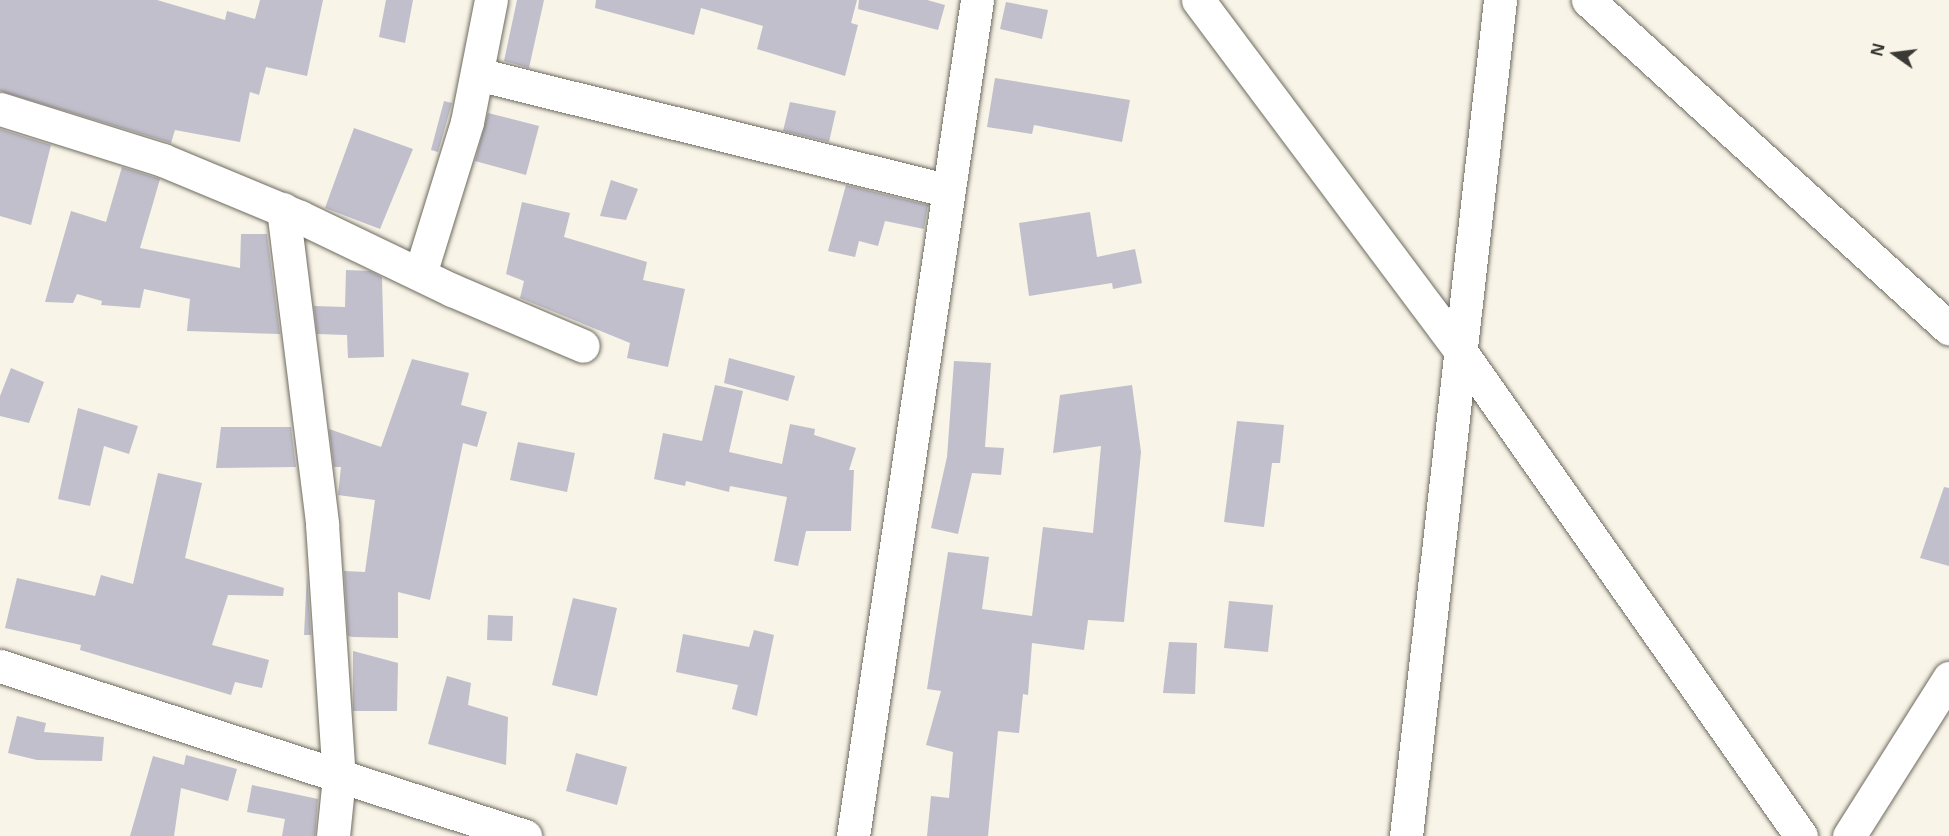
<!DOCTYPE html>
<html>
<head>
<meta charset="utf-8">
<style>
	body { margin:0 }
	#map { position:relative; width:1949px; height:836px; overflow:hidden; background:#f8f4e7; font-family:"Noto Sans",sans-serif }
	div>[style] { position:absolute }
	.building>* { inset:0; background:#c0bfcb }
	.roads { filter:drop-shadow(0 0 2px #6e6a60) drop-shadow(0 0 2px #6e6a60) }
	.minor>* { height:33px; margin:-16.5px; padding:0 16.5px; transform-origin:16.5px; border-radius:16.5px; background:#fff }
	span { translate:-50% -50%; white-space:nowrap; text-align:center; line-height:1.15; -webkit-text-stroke:4.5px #f8f4e7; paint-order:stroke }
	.north { position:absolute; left:1865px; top:24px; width:60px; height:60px; -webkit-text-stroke:4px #f8f4e7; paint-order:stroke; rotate:284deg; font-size:16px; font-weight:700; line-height:24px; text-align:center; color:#3b3935 }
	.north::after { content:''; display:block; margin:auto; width:21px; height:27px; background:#3b3935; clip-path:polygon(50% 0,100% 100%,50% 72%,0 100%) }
</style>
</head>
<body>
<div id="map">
	<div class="building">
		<i style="clip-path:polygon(0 0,157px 0,225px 20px,227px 11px,255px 19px,260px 0,323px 0,307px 76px,266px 67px,259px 95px,250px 92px,240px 142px,175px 130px,171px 143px,0 91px)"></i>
		<i style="clip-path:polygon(386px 0,413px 0,405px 43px,379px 37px)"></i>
		<i style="clip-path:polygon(517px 0,544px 0,529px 68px,504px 61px)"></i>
		<i style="clip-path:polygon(596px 0,857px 0,851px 23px,858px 25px,845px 76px,757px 49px,763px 26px,701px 8px,694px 35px,595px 8px)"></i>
		<i style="clip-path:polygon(859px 0,927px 0,945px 5px,938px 30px,858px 9px)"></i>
		<i style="clip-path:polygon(1006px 2px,1048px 10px,1042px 39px,1000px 29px)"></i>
		<i style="clip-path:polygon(995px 78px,1130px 100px,1122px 142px,1034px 125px,1032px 134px,987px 127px)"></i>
		<i style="clip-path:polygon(444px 101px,452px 103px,438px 152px,431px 150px)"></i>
		<i style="clip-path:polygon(790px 102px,836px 111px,829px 142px,783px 131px)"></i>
		<i style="clip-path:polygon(488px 113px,539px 126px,526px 175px,475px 161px)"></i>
		<i style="clip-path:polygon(354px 128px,413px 149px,380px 229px,325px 208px)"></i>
		<i style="clip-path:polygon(0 129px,51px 145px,31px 225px,0 216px)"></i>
		<i style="clip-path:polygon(122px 167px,160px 179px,140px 248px,240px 268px,241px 234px,267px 234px,280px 334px,187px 331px,190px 299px,144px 289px,140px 308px,101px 305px,102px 301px,77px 294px,73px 303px,45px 302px,71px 211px,106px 222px)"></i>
		<i style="clip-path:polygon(611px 180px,638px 189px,626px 220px,600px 216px)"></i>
		<i style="clip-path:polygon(846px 185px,928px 205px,924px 229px,885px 221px,878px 246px,859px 241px,855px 257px,828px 251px)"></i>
		<i style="clip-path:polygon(522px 202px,570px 213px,564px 237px,647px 262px,643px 280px,685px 289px,668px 367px,627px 358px,630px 343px,520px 298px,524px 281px,506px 274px)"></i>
		<i style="clip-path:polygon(1090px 212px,1097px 257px,1135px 249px,1142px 283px,1113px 289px,1112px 283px,1029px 296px,1019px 223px)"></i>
		<i style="clip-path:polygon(346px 270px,370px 271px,382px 277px,384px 357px,348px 358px,347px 335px,317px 334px,314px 306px,345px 307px)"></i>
		<i style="clip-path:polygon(729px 358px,795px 376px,788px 401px,724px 383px)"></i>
		<i style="clip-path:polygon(412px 359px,469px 373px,461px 405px,487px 412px,477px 447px,463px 443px,430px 600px,398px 592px,398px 638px,353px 637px,348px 636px,344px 571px,365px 572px,375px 500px,338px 495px,341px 467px,334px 467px,329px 429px,381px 447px)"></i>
		<i style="clip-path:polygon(954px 361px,991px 363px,985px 447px,1004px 448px,1001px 475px,972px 473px,958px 534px,931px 528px,947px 457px)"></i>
		<i style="clip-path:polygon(11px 368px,44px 382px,29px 423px,0 416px,0 396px)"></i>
		<i style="clip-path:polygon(715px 385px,743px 391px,729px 452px,782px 464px,790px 424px,815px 429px,814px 435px,856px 448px,849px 470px,854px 470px,851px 531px,806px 531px,798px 566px,774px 561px,787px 497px,730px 486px,729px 492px,686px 481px,685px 486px,654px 479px,663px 433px,702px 441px)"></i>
		<i style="clip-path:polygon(1132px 385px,1141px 452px,1124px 622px,1088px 620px,1084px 650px,1032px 643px,1028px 695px,1023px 694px,1019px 733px,998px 731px,988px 836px,927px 836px,931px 796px,949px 798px,953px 752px,926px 745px,941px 691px,927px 689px,948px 552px,989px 557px,982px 609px,1032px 616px,1043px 527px,1093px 533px,1101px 446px,1053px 453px,1060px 395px)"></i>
		<i style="clip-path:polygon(78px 408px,138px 426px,129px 454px,104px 446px,90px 506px,58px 499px)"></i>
		<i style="clip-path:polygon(1237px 421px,1284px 425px,1280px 463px,1272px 463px,1264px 527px,1224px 522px)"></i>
		<i style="clip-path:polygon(221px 427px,291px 427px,296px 467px,216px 468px)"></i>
		<i style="clip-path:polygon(518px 442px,575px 453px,567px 492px,510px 480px)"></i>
		<i style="clip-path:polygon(158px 473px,202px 483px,185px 558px,284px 588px,283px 596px,228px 595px,212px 645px,269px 660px,262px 688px,235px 682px,231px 695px,80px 650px,81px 645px,5px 628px,17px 578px,95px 596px,101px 575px,133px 584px)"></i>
		<i style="clip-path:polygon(1944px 487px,1949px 488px,1949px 566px,1920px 558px)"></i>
		<i style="clip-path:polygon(307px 574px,311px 635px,304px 635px)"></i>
		<i style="clip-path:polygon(573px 598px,617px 608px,597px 696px,552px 685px)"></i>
		<i style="clip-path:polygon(1229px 601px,1273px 605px,1268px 652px,1224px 648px)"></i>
		<i style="clip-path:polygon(488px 615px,513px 616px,512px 641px,487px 640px)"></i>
		<i style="clip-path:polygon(754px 630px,774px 635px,757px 716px,732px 709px,738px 685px,676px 672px,683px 634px,749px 647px)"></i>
		<i style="clip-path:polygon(1169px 642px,1197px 643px,1195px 694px,1163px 693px)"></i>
		<i style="clip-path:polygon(353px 651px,398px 663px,397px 711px,353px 711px)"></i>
		<i style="clip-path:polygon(447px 676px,471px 683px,468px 705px,508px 717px,506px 765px,428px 744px)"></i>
		<i style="clip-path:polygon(17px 716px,46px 723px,44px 732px,104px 737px,102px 761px,37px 760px,8px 753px)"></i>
		<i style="clip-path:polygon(576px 753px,627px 767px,617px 805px,566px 791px)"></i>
		<i style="clip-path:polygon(186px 755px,237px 769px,228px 801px,181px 788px,174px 836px,130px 836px,153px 756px,184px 765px)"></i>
		<i style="clip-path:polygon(252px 785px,318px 799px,315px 836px,282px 836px,285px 819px,247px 812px)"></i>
	</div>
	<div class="roads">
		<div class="minor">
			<i style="left:1198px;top:0;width:436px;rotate:53.2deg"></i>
			<i style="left:1459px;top:349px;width:595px;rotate:54.92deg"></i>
			<i style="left:1588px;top:0;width:488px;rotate:42.3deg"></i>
			<i style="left:477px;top:74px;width:486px;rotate:13.9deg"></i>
			<i style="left:0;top:109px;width:171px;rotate:17.4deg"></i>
			<i style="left:163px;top:160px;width:148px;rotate:22.6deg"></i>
			<i style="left:300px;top:217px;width:169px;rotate:25.7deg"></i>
			<i style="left:452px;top:290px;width:142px;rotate:23.1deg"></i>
			<i style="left:283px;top:209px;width:317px;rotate:82.9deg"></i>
			<i style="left:322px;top:524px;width:254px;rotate:86.2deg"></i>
			<i style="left:339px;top:777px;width:59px;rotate:95.8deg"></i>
			<i style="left:420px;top:274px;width:159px;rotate:-72.8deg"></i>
			<i style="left:467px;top:122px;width:124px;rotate:-78.9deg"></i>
			<i style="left:0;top:666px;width:552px;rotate:17.94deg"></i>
			<i style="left:853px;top:836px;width:845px;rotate:-81.56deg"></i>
			<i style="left:1406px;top:836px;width:841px;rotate:-83.58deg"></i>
			<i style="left:1849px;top:836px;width:187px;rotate:-57.7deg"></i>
		</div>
	</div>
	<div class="north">N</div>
</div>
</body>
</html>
